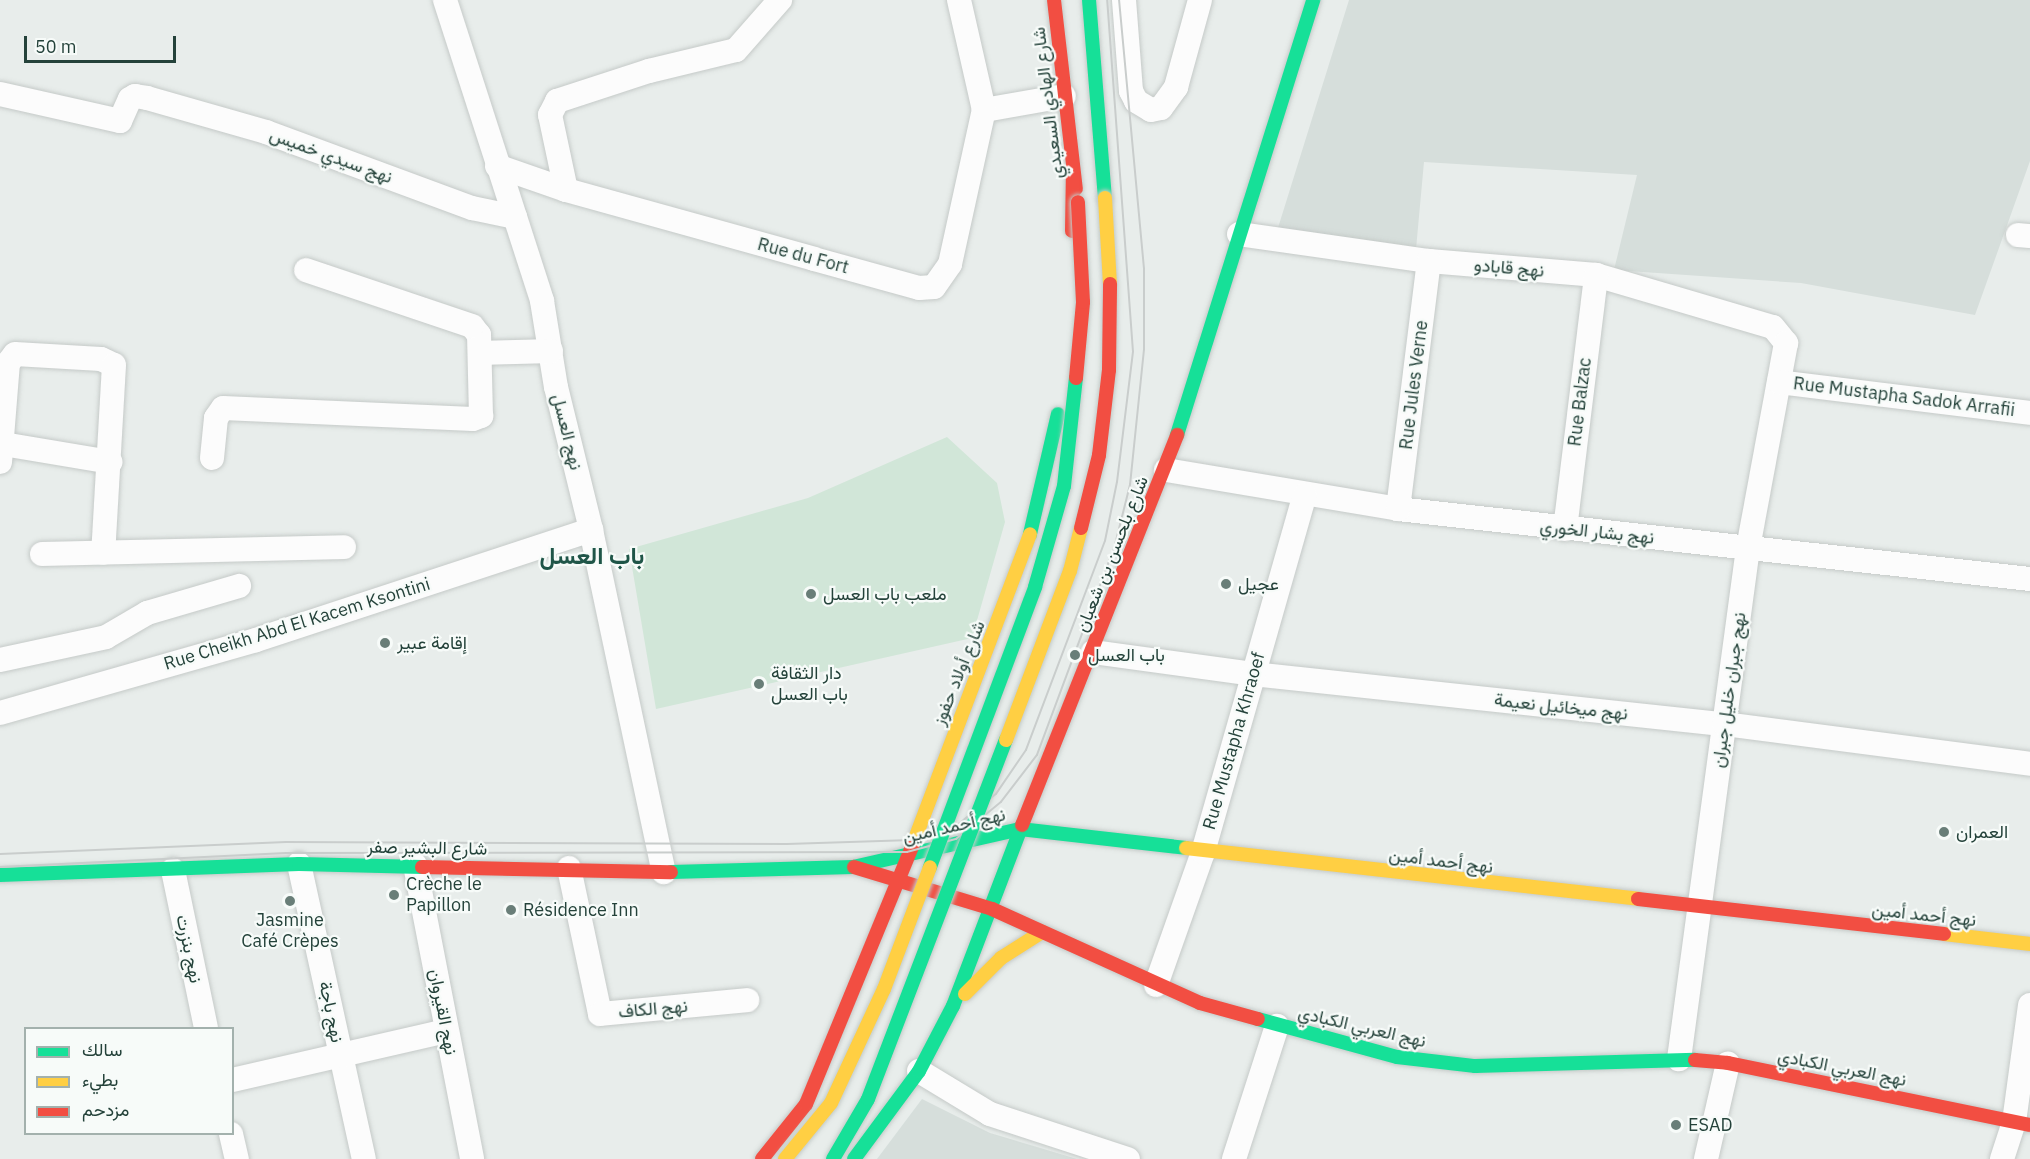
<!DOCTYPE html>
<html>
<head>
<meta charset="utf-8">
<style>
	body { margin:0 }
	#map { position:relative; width:2030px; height:1159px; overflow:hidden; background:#e8edeb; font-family:"IBM Plex Sans",Vazirmatn,sans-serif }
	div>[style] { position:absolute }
	.built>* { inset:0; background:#d6dedb }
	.green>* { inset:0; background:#d1e6d8 }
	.roads { filter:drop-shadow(0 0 2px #c5cac8) drop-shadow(0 0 2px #c5cac8) }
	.street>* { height:24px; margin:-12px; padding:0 12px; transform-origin:12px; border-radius:12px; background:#fcfcfc }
	.fast>* { height:14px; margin:-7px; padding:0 7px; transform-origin:7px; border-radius:7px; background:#16e098 }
	.slow>* { height:14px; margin:-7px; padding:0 7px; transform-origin:7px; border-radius:7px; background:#ffcf43 }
	.jam>* { height:14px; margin:-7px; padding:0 7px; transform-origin:7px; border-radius:7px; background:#f24e42 }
	.tram>* { height:1.5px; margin:-0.75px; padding:0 0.75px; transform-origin:0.75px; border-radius:0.75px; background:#c9cdcc }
	.bridges { filter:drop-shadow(0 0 2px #c3cbc8) drop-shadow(0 0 2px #c3cbc8) }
	.fast-bridge>* { height:14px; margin:-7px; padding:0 7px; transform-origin:7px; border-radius:7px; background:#16e098 }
	.slow-bridge>* { height:14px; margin:-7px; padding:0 7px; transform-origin:7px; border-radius:7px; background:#ffcf43 }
	.jam-bridge>* { height:14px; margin:-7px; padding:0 7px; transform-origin:7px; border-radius:7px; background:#f24e42 }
	.dots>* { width:16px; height:16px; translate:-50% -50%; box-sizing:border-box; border:3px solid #f7fbf9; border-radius:50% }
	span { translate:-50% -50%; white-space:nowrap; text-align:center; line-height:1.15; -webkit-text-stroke:4.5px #f7fbf9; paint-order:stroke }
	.street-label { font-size:18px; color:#24423a }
	.poi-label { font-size:18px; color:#24423a }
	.left { translate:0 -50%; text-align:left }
	.district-label { font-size:24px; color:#1f5548; font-weight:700 }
	.legend { position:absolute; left:24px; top:1027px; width:210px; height:108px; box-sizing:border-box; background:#f7fbf9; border:2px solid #a3b1ad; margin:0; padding:8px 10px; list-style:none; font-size:18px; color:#24423a }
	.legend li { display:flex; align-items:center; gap:12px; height:30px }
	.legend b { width:30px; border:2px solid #a3b1ad }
	.scale { position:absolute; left:24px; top:36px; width:152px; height:27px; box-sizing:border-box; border:3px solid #24423a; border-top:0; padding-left:8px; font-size:18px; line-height:21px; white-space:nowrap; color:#24423a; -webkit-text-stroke:4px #f7fbf9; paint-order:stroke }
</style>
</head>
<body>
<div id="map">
	<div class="built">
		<i style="clip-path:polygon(1349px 0,2030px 0,2030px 161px,1975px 315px,1801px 283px,1614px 270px,1637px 175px,1424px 162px,1416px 249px,1277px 231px)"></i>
		<i style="clip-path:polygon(922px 1099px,990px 1133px,1077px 1159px,877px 1159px)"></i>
	</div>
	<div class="green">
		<i style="clip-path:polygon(947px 437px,997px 483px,1005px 522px,972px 638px,656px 709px,629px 549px,808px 498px)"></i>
	</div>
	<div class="roads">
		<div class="street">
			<i style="left:445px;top:0;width:316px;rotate:72.1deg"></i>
			<i style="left:542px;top:301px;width:87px;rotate:80.8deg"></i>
			<i style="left:556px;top:387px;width:147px;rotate:76.2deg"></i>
			<i style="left:591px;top:530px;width:350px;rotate:78deg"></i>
			<i style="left:1124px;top:0;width:91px;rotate:85.6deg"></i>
			<i style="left:1131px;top:91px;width:11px;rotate:63deg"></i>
			<i style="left:1136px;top:101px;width:17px;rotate:31deg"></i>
			<i style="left:1151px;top:110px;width:10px;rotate:-11deg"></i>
			<i style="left:1161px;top:108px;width:26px;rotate:-54deg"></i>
			<i style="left:1176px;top:87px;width:90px;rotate:-74.6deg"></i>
			<i style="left:0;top:94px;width:123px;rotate:12.7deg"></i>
			<i style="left:120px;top:121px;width:24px;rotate:-66deg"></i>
			<i style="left:130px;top:99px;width:6px;rotate:-31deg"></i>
			<i style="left:135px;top:96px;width:12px;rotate:9deg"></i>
			<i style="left:147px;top:98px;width:124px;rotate:15.9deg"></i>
			<i style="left:266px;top:132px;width:220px;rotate:20.3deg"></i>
			<i style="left:472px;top:208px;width:44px;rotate:11.8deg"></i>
			<i style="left:984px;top:110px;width:81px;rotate:-9.9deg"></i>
			<i style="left:497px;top:166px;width:73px;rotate:19.2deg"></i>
			<i style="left:566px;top:190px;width:257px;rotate:15.5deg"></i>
			<i style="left:814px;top:259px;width:109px;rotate:15.4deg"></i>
			<i style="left:919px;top:288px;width:15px;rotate:-4deg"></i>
			<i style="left:934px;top:287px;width:28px;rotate:-55deg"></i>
			<i style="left:950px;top:264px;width:158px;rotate:-77.6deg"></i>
			<i style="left:984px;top:110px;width:113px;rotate:-102.8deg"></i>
			<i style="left:566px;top:190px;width:77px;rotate:-102deg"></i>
			<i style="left:550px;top:115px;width:16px;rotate:-63deg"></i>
			<i style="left:557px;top:101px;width:97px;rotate:-18.1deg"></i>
			<i style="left:649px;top:71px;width:89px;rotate:-13.6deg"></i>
			<i style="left:736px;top:50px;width:67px;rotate:-48.7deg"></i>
			<i style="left:1239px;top:234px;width:192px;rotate:8.1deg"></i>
			<i style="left:1429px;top:261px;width:168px;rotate:4.8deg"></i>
			<i style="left:1596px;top:275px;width:184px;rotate:16.4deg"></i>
			<i style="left:1773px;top:327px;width:21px;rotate:51deg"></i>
			<i style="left:1786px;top:343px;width:208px;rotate:100.5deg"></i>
			<i style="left:1748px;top:548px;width:516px;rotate:97.69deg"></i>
			<i style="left:2018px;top:235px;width:12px;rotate:5deg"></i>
			<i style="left:480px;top:353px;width:71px;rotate:-1.6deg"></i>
			<i style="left:1779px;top:382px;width:253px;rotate:7deg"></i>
			<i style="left:3px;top:444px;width:109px;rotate:9.5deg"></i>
			<i style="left:212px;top:458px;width:40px;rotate:-84.3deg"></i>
			<i style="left:216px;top:418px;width:12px;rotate:-55deg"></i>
			<i style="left:223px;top:408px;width:250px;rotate:2.5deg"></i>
			<i style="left:473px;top:419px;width:9px;rotate:-21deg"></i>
			<i style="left:481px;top:416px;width:81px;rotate:-91.4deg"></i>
			<i style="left:479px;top:335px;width:11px;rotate:-128deg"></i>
			<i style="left:472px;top:326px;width:175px;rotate:-161.4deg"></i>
			<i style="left:0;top:462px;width:99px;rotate:-85.4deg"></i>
			<i style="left:8px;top:363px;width:11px;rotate:-52deg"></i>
			<i style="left:15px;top:354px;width:86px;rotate:3.3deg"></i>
			<i style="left:101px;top:359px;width:14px;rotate:25deg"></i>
			<i style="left:114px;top:365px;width:188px;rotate:93.3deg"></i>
			<i style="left:1166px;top:470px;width:235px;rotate:9.5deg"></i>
			<i style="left:1398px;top:509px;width:636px;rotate:6.32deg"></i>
			<i style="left:1398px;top:509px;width:250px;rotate:-82.9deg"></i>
			<i style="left:1565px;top:529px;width:256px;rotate:-83deg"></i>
			<i style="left:42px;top:554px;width:302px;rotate:-1.3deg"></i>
			<i style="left:1093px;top:652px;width:162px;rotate:7.8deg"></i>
			<i style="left:1253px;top:674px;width:474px;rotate:6.1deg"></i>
			<i style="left:1724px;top:724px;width:309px;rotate:7.4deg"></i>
			<i style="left:0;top:660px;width:108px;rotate:-12.2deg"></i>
			<i style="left:106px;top:637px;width:48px;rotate:-30.3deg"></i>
			<i style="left:147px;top:613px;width:96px;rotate:-16.4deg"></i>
			<i style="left:0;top:713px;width:266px;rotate:-15.9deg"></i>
			<i style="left:256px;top:640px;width:353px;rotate:-18.2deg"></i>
			<i style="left:299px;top:864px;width:302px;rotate:77.6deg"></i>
			<i style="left:415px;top:865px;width:299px;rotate:79deg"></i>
			<i style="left:569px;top:868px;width:149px;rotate:78deg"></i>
			<i style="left:600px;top:1014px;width:148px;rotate:-5.4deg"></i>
			<i style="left:173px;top:870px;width:161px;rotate:78.2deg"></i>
			<i style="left:1156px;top:985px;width:141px;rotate:-70.5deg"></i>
			<i style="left:1203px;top:852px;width:371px;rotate:-74.1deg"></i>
			<i style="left:919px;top:1071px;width:83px;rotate:31.2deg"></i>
			<i style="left:990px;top:1114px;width:145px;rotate:18.1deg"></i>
			<i style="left:232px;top:1080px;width:220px;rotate:-12.9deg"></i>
			<i style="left:231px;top:1134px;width:26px;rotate:77deg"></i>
			<i style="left:1234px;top:1159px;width:140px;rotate:-72.1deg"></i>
			<i style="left:1706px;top:1159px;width:98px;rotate:-77.1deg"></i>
			<i style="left:2002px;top:1159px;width:39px;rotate:-72deg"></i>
			<i style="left:2014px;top:1122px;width:118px;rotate:-82.2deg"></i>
		</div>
		<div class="fast">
			<i style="left:1089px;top:0;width:199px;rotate:85.4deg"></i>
			<i style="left:1177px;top:435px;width:456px;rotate:-72.6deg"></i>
			<i style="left:1030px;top:534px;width:123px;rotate:-76.9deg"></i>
			<i style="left:671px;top:872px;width:182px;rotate:-1.6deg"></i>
			<i style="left:853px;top:867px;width:171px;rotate:-12.8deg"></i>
			<i style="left:1020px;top:829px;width:167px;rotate:6.5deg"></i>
			<i style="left:0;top:875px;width:299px;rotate:-2.1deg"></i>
			<i style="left:299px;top:864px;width:123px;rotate:1.4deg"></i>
			<i style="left:1258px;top:1019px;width:144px;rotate:15.3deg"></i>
			<i style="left:1397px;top:1057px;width:79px;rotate:6.6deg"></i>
			<i style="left:1475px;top:1066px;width:220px;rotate:-1.6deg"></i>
			<i style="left:854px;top:1159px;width:109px;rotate:-53.5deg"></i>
			<i style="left:919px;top:1071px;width:73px;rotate:-62.4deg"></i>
			<i style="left:953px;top:1006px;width:194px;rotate:-69.1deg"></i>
		</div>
		<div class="slow">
			<i style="left:913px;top:844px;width:331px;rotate:-69.3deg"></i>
			<i style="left:1186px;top:848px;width:455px;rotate:6.4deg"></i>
			<i style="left:1944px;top:934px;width:87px;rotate:6.6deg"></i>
			<i style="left:965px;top:994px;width:51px;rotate:-45deg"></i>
			<i style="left:1001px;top:958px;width:49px;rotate:-32.4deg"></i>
		</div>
		<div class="jam">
			<i style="left:1054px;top:0;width:190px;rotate:83.4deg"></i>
			<i style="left:1072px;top:231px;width:64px;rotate:-89.1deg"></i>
			<i style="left:1022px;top:825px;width:420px;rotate:-68.3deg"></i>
			<i style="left:422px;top:867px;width:249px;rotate:1.2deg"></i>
			<i style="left:854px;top:867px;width:144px;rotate:16.9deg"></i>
			<i style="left:992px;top:909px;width:228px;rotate:24.3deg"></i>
			<i style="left:1200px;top:1003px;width:60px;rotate:15.4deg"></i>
			<i style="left:1638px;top:899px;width:308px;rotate:6.5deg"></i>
			<i style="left:1695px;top:1060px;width:33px;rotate:5deg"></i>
			<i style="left:1728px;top:1063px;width:308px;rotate:11.6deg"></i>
			<i style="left:762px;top:1159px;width:70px;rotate:-51.3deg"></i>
			<i style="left:806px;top:1104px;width:281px;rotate:-67.6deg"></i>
		</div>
	</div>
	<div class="tram">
		<i style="left:0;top:854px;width:286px;rotate:-2.4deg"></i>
		<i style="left:286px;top:842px;width:501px;rotate:0.23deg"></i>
		<i style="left:787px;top:844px;width:125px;rotate:-1.8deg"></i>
		<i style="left:912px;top:840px;width:46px;rotate:-17.7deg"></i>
		<i style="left:956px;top:826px;width:51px;rotate:-38.7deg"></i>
		<i style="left:996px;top:794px;width:53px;rotate:-55.7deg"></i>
		<i style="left:1026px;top:750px;width:223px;rotate:-69.3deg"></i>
		<i style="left:1105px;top:541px;width:60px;rotate:-78.5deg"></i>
		<i style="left:1117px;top:482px;width:131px;rotate:-83deg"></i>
		<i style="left:1133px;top:352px;width:353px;rotate:-94.2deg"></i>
		<i style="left:0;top:867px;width:286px;rotate:-2.8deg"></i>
		<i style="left:286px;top:853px;width:621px;rotate:-0.09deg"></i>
		<i style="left:907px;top:852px;width:51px;rotate:-14.9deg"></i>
		<i style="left:956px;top:839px;width:58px;rotate:-39.4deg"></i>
		<i style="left:1001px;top:802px;width:59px;rotate:-52.5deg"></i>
		<i style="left:1037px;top:755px;width:224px;rotate:-69.6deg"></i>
		<i style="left:1115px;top:545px;width:62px;rotate:-76deg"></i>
		<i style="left:1130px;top:485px;width:136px;rotate:-84.1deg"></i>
		<i style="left:1144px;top:350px;width:81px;rotate:-90deg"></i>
		<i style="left:1144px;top:269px;width:270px;rotate:-95.3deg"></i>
	</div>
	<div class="bridges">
		<div class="fast-bridge">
			<i style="left:930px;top:867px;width:299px;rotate:-69.4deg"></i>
			<i style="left:1035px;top:587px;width:105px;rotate:-74deg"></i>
			<i style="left:1064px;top:486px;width:109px;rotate:-83.7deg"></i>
			<i style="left:833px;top:1159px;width:69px;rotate:-59.7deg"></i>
			<i style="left:868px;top:1099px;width:385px;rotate:-69deg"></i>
		</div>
		<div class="slow-bridge">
			<i style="left:1105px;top:198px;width:86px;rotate:86.7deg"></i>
			<i style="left:1006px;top:740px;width:181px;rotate:-69.3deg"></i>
			<i style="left:1070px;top:571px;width:44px;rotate:-75.7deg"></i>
			<i style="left:785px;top:1159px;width:72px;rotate:-50.6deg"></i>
			<i style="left:831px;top:1103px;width:126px;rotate:-65.1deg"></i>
			<i style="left:884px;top:989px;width:130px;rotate:-69.3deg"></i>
		</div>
		<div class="jam-bridge">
			<i style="left:1076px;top:378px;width:76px;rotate:-84.7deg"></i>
			<i style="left:1083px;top:302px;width:100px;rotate:-92.9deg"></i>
			<i style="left:1081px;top:528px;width:75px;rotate:-76.1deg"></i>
			<i style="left:1099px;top:455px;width:86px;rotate:-83.3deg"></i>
			<i style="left:1109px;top:370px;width:86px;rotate:-89.3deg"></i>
		</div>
	</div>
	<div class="dots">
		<i style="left:1226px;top:584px;background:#697e78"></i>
		<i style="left:811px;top:594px;background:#697e78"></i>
		<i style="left:385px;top:643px;background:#697e78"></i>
		<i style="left:1075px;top:655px;background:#697e78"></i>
		<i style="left:759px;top:684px;background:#697e78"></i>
		<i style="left:1944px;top:832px;background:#697e78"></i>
		<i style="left:394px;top:895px;background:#697e78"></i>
		<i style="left:290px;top:901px;background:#697e78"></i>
		<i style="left:511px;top:910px;background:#697e78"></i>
		<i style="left:1676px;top:1125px;background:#697e78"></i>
	</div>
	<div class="street-label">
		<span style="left:1048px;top:103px;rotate:-97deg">شارع الهادي السعيدي</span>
		<span style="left:331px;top:156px;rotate:20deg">نهج سيدي خميس</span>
		<span style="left:803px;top:256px;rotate:15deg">Rue du Fort</span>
		<span style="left:1509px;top:268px;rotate:5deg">نهج قابادو</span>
		<span style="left:1414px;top:385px;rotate:-83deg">Rue Jules Verne</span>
		<span style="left:1904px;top:397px;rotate:7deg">Rue Mustapha Sadok Arrafii</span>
		<span style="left:1580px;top:402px;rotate:-83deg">Rue Balzac</span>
		<span style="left:567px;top:432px;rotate:76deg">نهج العسل</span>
		<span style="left:1597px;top:532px;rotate:6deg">نهج بشار الخوري</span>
		<span style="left:1112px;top:554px;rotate:-68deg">شارع بلحسن بن شعبان</span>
		<span style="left:297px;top:624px;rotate:-17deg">Rue Cheikh Abd El Kacem Ksontini</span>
		<span style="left:959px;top:673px;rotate:-68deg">شارع أولاد حفوز</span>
		<span style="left:1729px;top:690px;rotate:-82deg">نهج جبران خليل جبران</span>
		<span style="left:1561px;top:707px;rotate:6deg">نهج ميخائيل نعيمة</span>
		<span style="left:1234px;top:741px;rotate:-74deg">Rue Mustapha Khraoef</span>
		<span style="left:954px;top:826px;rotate:-13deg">نهج أحمد أمين</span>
		<span style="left:427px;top:848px;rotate:1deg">شارع البشير صفر</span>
		<span style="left:1441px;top:861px;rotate:7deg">نهج أحمد أمين</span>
		<span style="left:1924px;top:915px;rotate:6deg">نهج أحمد أمين</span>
		<span style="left:189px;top:949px;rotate:78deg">نهج بنزرت</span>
		<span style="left:653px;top:1009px;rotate:-5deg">نهج الكاف</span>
		<span style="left:331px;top:1012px;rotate:78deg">نهج باجة</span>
		<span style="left:443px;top:1012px;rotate:79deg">نهج القيروان</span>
		<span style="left:1362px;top:1027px;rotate:13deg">نهج العربي الكبادي</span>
		<span style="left:1842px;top:1068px;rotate:11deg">نهج العربي الكبادي</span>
	</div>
	<div class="poi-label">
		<span class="left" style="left:1238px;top:584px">عجيل</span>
		<span class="left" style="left:823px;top:594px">ملعب باب العسل</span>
		<span class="left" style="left:397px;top:643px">إقامة عبير</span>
		<span class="left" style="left:1088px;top:655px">باب العسل</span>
		<span class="left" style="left:771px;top:684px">دار الثقافة<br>باب العسل</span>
		<span class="left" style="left:1956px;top:832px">العمران</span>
		<span class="left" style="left:406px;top:895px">Crèche le<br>Papillon</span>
		<span class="left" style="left:523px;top:910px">Résidence Inn</span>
		<span style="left:290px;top:931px">Jasmine<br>Café Crèpes</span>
		<span class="left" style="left:1688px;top:1125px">ESAD</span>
	</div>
	<div class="district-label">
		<span style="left:592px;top:556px">باب العسل</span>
	</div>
	<ul class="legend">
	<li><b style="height:8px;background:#16e098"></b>سالك</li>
	<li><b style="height:8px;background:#ffcf43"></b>بطيء</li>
	<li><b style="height:8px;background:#f24e42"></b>مزدحم</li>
	</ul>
	<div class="scale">50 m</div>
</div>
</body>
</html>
